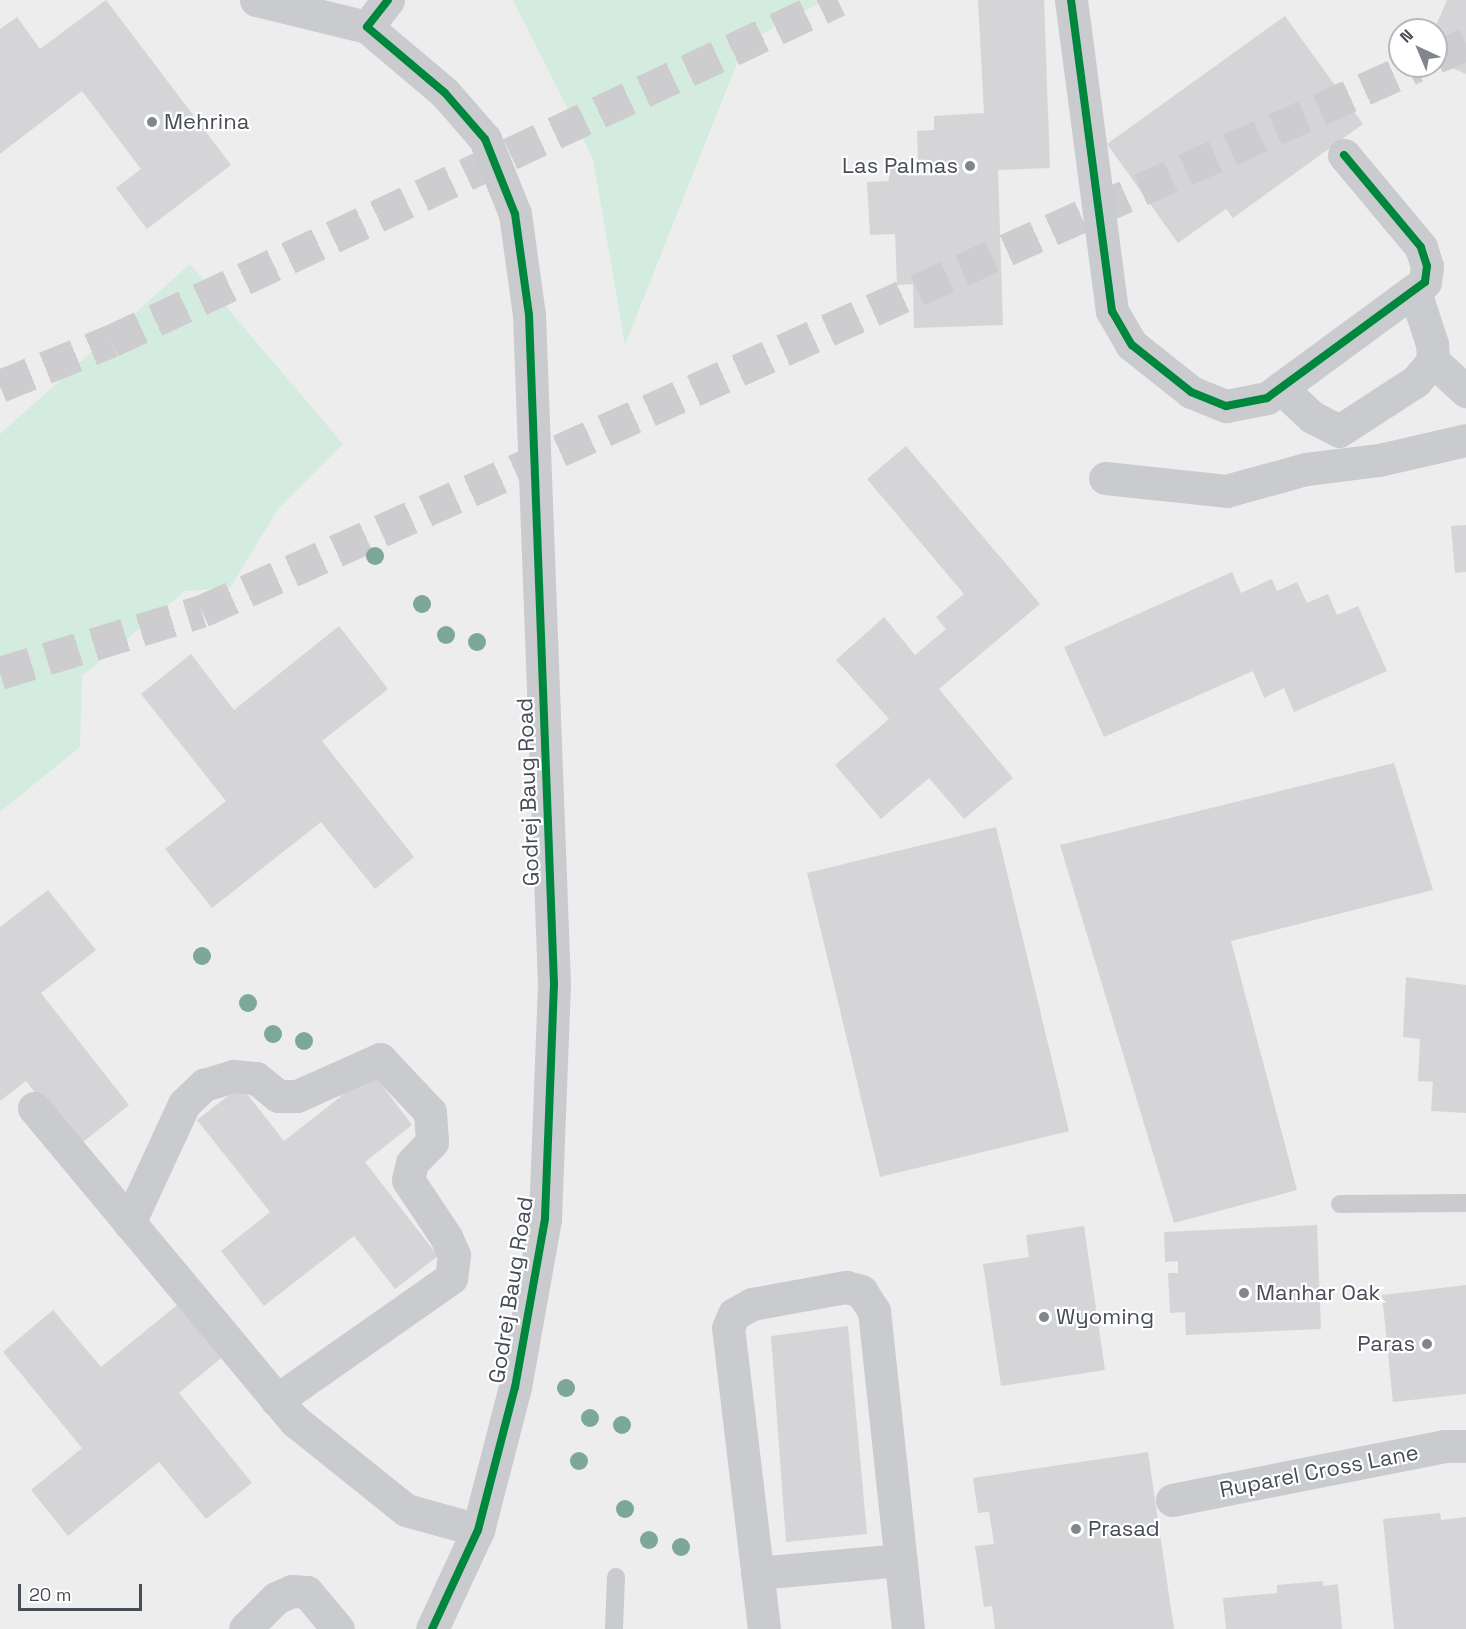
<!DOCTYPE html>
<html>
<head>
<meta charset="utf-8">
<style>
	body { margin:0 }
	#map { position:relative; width:1466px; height:1629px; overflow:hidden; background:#eeeded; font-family:"Space Grotesk",sans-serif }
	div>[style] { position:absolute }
	.green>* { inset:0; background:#d4ebe0 }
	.building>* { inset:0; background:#d5d5d7 }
	.motorway-tunnel>* { height:33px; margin-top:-16.5px; transform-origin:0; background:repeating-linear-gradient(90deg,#cdcdcf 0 33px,transparent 0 49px) }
	.service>* { height:18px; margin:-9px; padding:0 9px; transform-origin:9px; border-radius:9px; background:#cacbce }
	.minor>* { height:33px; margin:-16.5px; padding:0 16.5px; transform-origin:16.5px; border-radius:16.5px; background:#cacbce }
	.cycleway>* { height:8px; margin:-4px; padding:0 4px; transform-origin:4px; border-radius:4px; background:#00873e }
	.trees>* { width:18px; height:18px; margin:-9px; border-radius:50%; background:#7da899 }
	.dots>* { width:16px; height:16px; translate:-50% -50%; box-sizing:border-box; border:3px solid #fff; border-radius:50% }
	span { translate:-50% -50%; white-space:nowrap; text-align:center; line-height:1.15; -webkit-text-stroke:4.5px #fff; paint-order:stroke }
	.poi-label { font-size:22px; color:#474d57 }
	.left { translate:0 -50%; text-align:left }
	.right { translate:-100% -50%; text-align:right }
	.street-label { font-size:22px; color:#474d57 }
	.north { position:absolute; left:1388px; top:18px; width:60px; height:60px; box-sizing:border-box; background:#fff; border:2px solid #b5b8bc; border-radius:50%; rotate:316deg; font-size:16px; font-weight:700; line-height:24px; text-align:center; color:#474d57 }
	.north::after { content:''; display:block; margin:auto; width:21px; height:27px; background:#81858c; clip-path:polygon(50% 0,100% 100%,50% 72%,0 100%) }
	.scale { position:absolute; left:18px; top:1584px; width:124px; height:27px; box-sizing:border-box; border:3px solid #474d57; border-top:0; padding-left:8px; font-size:18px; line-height:21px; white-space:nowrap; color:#474d57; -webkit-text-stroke:4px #fff; paint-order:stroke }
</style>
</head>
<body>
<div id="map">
	<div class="green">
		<i style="clip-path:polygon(513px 0,826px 0,745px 43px,625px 345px,593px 159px)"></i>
		<i style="clip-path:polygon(190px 264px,343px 444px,278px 509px,230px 588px,185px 591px,82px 676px,80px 747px,0 812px,0 434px)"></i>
	</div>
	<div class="building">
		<i style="clip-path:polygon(106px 0,231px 165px,147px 229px,116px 188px,141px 169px,82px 91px,0 154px,0 29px,17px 17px,40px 49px)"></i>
		<i style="clip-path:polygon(978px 0,1044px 0,1050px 168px,998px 170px,1003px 325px,914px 328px,913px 284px,897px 285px,895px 234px,870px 235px,867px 182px,889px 181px,889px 163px,918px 162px,917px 131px,934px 130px,934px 116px,984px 113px)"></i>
		<i style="clip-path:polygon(1447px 0,1466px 0,1466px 74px,1440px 63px,1451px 39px,1434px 30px)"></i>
		<i style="clip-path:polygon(1285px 16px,1363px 124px,1233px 218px,1226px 209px,1178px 243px,1107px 144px)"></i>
		<i style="clip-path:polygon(906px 446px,1040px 604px,939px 689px,1013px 778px,964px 819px,929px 778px,881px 819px,835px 765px,889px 719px,836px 660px,884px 617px,915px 655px,946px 629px,936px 617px,964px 594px,867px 479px)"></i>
		<i style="clip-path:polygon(1466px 525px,1466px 572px,1455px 573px,1451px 526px)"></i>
		<i style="clip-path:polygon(1232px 572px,1241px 593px,1272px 579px,1277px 591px,1297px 582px,1307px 603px,1328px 594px,1337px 615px,1358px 606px,1387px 671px,1294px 712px,1284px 688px,1264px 698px,1253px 671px,1104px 737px,1064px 647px)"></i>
		<i style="clip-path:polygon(339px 626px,388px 689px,322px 741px,414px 857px,375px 889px,321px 822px,212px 908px,165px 849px,226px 801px,141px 694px,191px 654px,234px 710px)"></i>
		<i style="clip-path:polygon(1394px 763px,1433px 890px,1231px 941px,1297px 1190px,1174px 1223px,1060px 845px)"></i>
		<i style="clip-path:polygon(996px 827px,1069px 1131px,880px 1177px,807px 873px)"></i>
		<i style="clip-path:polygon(48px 890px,96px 950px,41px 993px,129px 1105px,77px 1147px,26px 1081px,0 1101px,0 927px)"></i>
		<i style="clip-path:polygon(1406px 977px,1466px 985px,1466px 1113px,1431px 1111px,1433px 1082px,1418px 1081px,1420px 1039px,1403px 1037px)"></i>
		<i style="clip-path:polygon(372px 1072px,412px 1125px,365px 1162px,438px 1256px,395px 1289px,354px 1236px,264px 1306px,221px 1251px,270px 1212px,197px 1120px,241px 1086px,284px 1141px)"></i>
		<i style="clip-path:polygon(1317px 1225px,1321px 1329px,1186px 1335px,1185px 1312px,1170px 1313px,1168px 1273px,1178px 1273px,1178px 1261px,1165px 1262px,1164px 1232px)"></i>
		<i style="clip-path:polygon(1084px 1226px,1105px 1370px,1001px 1386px,983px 1264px,1029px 1257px,1026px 1235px)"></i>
		<i style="clip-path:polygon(1466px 1285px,1466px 1394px,1393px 1402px,1382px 1295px)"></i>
		<i style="clip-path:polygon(187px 1297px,231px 1350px,179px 1393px,252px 1483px,206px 1519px,159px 1462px,68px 1536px,31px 1490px,82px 1448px,3px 1352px,53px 1310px,101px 1367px)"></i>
		<i style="clip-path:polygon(848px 1326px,867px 1534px,786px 1542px,771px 1336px)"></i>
		<i style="clip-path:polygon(1148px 1452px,1174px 1629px,995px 1629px,992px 1606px,984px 1607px,975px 1546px,994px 1544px,989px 1512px,978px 1513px,973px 1478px)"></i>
		<i style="clip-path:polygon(1440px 1513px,1441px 1520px,1466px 1517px,1466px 1629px,1394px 1629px,1383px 1519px)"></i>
		<i style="clip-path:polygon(1323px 1581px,1323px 1586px,1338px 1584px,1342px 1629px,1226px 1629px,1223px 1598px,1277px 1593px,1277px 1585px)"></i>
	</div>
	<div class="motorway-tunnel">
		<i style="left:1436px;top:57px;width:33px;rotate:-23deg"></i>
		<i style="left:0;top:386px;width:120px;rotate:-22.1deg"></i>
		<i style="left:111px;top:341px;width:803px;rotate:-25.13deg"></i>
		<i style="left:0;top:673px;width:211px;rotate:-17.1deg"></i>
		<i style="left:202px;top:611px;width:1331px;rotate:-24.18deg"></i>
	</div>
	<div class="service">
		<i style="left:1340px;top:1204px;width:126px;rotate:-0.5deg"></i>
		<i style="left:614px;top:1629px;width:52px;rotate:-87.8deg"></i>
	</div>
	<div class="minor">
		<i style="left:256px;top:0;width:114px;rotate:13.7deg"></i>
		<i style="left:388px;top:0;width:34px;rotate:128deg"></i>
		<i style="left:367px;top:27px;width:102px;rotate:40.2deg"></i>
		<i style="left:445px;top:93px;width:61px;rotate:49deg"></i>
		<i style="left:485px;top:139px;width:81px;rotate:68.2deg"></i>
		<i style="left:515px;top:214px;width:102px;rotate:82.1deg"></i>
		<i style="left:529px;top:315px;width:669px;rotate:87.86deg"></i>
		<i style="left:554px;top:984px;width:235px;rotate:92.2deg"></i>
		<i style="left:545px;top:1219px;width:171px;rotate:100.1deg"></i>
		<i style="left:515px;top:1387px;width:148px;rotate:104.5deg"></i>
		<i style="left:478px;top:1530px;width:109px;rotate:114.9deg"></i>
		<i style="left:1071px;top:0;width:314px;rotate:82.5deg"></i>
		<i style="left:1112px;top:311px;width:39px;rotate:60deg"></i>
		<i style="left:1132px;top:345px;width:75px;rotate:38.5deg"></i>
		<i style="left:1191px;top:392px;width:38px;rotate:22deg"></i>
		<i style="left:1226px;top:406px;width:42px;rotate:-11deg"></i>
		<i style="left:1267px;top:398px;width:196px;rotate:-36.3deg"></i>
		<i style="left:1425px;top:282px;width:16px;rotate:-83deg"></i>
		<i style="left:1427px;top:266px;width:20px;rotate:-108deg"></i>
		<i style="left:1421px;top:247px;width:120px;rotate:-129.9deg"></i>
		<i style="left:1433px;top:361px;width:45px;rotate:42.3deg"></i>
		<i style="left:1281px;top:388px;width:42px;rotate:43.1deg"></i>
		<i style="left:1312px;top:417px;width:30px;rotate:27deg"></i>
		<i style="left:1339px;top:431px;width:92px;rotate:-33deg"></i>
		<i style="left:1416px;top:381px;width:26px;rotate:-50deg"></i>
		<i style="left:1433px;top:361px;width:17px;rotate:-93deg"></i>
		<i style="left:1432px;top:344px;width:55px;rotate:-108.1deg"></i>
		<i style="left:1105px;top:478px;width:122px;rotate:6.1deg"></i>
		<i style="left:1226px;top:491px;width:83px;rotate:-15.4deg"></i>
		<i style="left:1306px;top:469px;width:74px;rotate:-7deg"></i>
		<i style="left:1379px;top:460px;width:89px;rotate:-12.9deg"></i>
		<i style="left:34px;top:1108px;width:408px;rotate:50.2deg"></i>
		<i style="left:295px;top:1421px;width:142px;rotate:38.7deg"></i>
		<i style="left:406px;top:1510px;width:75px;rotate:15.5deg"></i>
		<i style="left:129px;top:1223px;width:131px;rotate:-65.2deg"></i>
		<i style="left:184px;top:1104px;width:28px;rotate:-44deg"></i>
		<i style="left:204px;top:1085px;width:30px;rotate:-17deg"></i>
		<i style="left:233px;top:1076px;width:23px;rotate:5deg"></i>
		<i style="left:256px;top:1078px;width:28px;rotate:39deg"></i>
		<i style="left:278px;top:1096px;width:19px"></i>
		<i style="left:297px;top:1096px;width:91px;rotate:-24deg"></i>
		<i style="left:380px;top:1059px;width:73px;rotate:46.7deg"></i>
		<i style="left:430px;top:1112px;width:30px;rotate:86deg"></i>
		<i style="left:432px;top:1142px;width:29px;rotate:134deg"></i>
		<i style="left:412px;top:1163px;width:17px;rotate:103deg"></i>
		<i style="left:408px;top:1180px;width:69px;rotate:56.3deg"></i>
		<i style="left:446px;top:1237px;width:20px;rotate:66deg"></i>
		<i style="left:454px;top:1255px;width:23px;rotate:97deg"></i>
		<i style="left:451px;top:1278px;width:213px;rotate:145deg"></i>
		<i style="left:1172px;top:1500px;width:277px;rotate:-11.2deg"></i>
		<i style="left:1444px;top:1446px;width:22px"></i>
		<i style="left:757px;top:1573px;width:144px;rotate:-5.2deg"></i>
		<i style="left:245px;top:1629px;width:44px;rotate:-45deg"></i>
		<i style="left:276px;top:1598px;width:17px;rotate:-24deg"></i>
		<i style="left:292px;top:1591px;width:15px;rotate:4deg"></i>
		<i style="left:307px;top:1592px;width:48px;rotate:50deg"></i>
		<i style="left:764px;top:1629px;width:303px;rotate:-96.8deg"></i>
		<i style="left:728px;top:1328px;width:15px;rotate:-67deg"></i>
		<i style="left:734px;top:1314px;width:21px;rotate:-29deg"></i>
		<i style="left:752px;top:1304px;width:96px;rotate:-10.3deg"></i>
		<i style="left:846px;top:1287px;width:16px;rotate:15deg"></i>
		<i style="left:861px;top:1291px;width:24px;rotate:57deg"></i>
		<i style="left:874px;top:1311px;width:320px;rotate:83.9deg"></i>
	</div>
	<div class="cycleway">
		<i style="left:388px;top:0;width:34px;rotate:128deg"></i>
		<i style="left:367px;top:27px;width:102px;rotate:40.2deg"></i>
		<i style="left:445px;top:93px;width:61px;rotate:49deg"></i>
		<i style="left:485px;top:139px;width:81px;rotate:68.2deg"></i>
		<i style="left:515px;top:214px;width:102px;rotate:82.1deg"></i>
		<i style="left:529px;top:315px;width:669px;rotate:87.86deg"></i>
		<i style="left:554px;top:984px;width:235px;rotate:92.2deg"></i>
		<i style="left:545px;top:1219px;width:171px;rotate:100.1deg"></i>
		<i style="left:515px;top:1387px;width:148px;rotate:104.5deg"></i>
		<i style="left:478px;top:1530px;width:109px;rotate:114.9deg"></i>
		<i style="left:1071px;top:0;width:314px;rotate:82.5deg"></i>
		<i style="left:1112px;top:311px;width:39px;rotate:60deg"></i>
		<i style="left:1132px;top:345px;width:75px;rotate:38.5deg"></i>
		<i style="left:1191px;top:392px;width:38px;rotate:22deg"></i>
		<i style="left:1226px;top:406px;width:42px;rotate:-11deg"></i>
		<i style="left:1267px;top:398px;width:196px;rotate:-36.3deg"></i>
		<i style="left:1425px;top:282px;width:16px;rotate:-83deg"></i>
		<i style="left:1427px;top:266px;width:20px;rotate:-108deg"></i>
		<i style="left:1421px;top:247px;width:120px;rotate:-129.9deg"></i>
	</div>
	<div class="trees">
		<i style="left:375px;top:556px"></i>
		<i style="left:422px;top:604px"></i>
		<i style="left:446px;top:635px"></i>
		<i style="left:477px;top:642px"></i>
		<i style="left:202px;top:956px"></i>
		<i style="left:248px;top:1003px"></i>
		<i style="left:273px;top:1034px"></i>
		<i style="left:304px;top:1041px"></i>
		<i style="left:566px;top:1388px"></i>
		<i style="left:590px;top:1418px"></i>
		<i style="left:622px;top:1425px"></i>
		<i style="left:579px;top:1461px"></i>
		<i style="left:625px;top:1509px"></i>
		<i style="left:649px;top:1540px"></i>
		<i style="left:681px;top:1547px"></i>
	</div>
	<div class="dots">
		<i style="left:152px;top:122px;background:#81858c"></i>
		<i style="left:970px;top:166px;background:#81858c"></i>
		<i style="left:1244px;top:1293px;background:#81858c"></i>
		<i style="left:1044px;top:1317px;background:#81858c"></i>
		<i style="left:1427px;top:1344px;background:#81858c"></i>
		<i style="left:1076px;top:1529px;background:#81858c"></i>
	</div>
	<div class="poi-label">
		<span class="left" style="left:164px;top:122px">Mehrina</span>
		<span class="right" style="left:958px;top:166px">Las Palmas</span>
		<span class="left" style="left:1256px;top:1293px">Manhar Oak</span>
		<span class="left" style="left:1056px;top:1317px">Wyoming</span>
		<span class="right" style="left:1415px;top:1344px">Paras</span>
		<span class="left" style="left:1088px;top:1529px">Prasad</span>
	</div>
	<div class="street-label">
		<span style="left:528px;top:792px;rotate:-92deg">Godrej Baug Road</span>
		<span style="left:511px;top:1290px;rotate:-81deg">Godrej Baug Road</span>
		<span style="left:1319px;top:1471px;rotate:-11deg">Ruparel Cross Lane</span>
	</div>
	<div class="north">N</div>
	<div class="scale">20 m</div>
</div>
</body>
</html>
